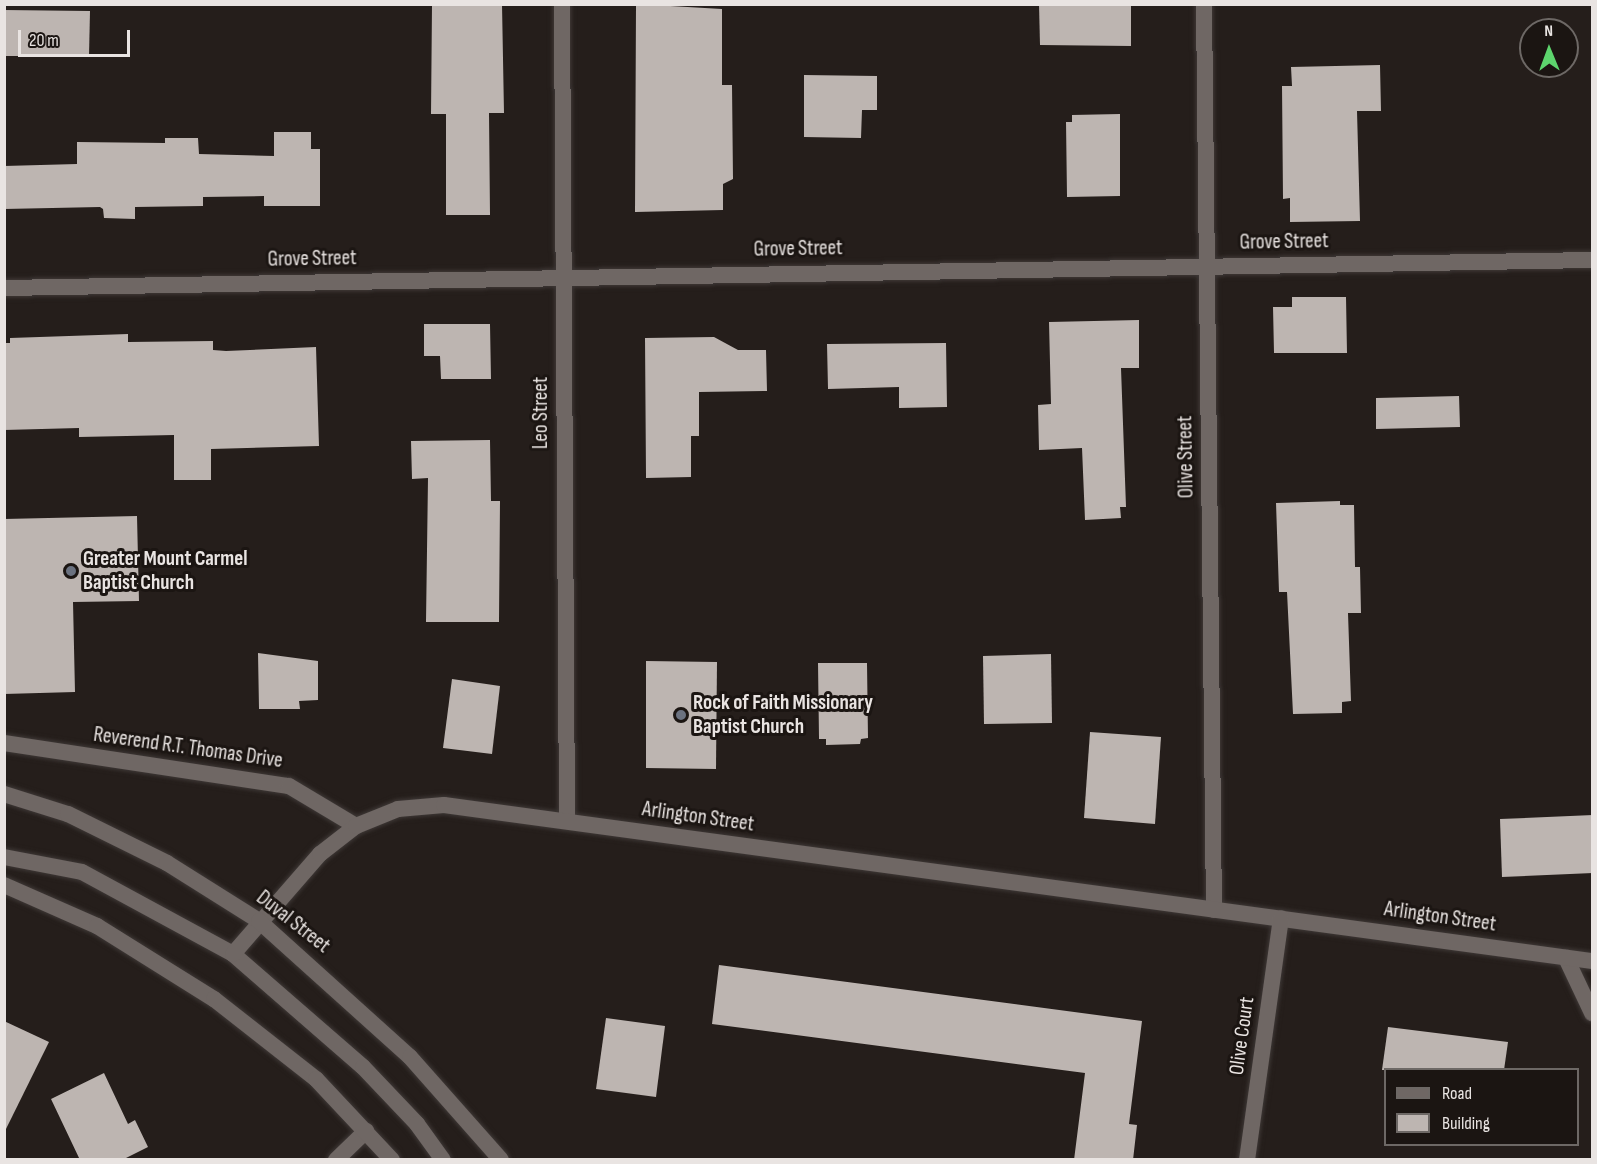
<!DOCTYPE html>
<html>
<head>
<meta charset="utf-8">
<style>
	body { margin:0 }
	#map { position:relative; width:1597px; height:1164px; overflow:hidden; background:#251e1b; font-family:"Sofia Sans Condensed",sans-serif }
	div>[style] { position:absolute }
	.building>* { inset:0; background:#bdb5b1 }
	.roads { filter:drop-shadow(0 0 2px #3e3836) drop-shadow(0 0 2px #3e3836) }
	.service>* { height:16px; margin:-8px; padding:0 8px; transform-origin:8px; border-radius:8px; background:#6f6764 }
	.minor>* { height:16px; margin:-8px; padding:0 8px; transform-origin:8px; border-radius:8px; background:#6f6764 }
	.tertiary>* { height:16px; margin:-8px; padding:0 8px; transform-origin:8px; border-radius:8px; background:#6f6764 }
	.dots>* { width:16px; height:16px; translate:-50% -50%; box-sizing:border-box; border:3px solid #1b1512; border-radius:50% }
	span { translate:-50% -50%; white-space:nowrap; text-align:center; line-height:1.15; -webkit-text-stroke:6px #1b1512; paint-order:stroke }
	.street-label { font-size:21px; color:#e9e4e2 }
	.poi-label { font-size:21px; color:#e9e4e2; font-weight:700 }
	.left { translate:0 -50%; text-align:left }
	.frame { position:absolute; inset:0; border:6px solid #e9e4e2; pointer-events:none }
	.legend { position:absolute; left:1384px; top:1068px; width:195px; height:78px; box-sizing:border-box; background:#1b1512; border:2px solid #6d6865; margin:0; padding:8px 10px; list-style:none; font-size:18px; color:#e9e4e2 }
	.legend li { display:flex; align-items:center; gap:12px; height:30px }
	.legend b { width:30px; border:2px solid #6d6865 }
	.north { position:absolute; left:1519px; top:18px; width:60px; height:60px; box-sizing:border-box; background:#1b1512; border:2px solid #6d6865; border-radius:50%; rotate:359deg; font-size:16px; font-weight:700; line-height:24px; text-align:center; color:#e9e4e2 }
	.north::after { content:''; display:block; margin:auto; width:21px; height:27px; background:#5dd56d; clip-path:polygon(50% 0,100% 100%,50% 72%,0 100%) }
	.scale { position:absolute; left:18px; top:30px; width:112px; height:27px; box-sizing:border-box; border:3px solid #e9e4e2; border-top:0; padding-left:8px; font-size:18px; line-height:21px; white-space:nowrap; color:#e9e4e2; -webkit-text-stroke:4px #1b1512; paint-order:stroke }
</style>
</head>
<body>
<div id="map">
	<div class="building">
		<i style="clip-path:polygon(432px 4px,502px 4px,504px 113px,489px 113px,490px 215px,446px 215px,446px 114px,431px 114px)"></i>
		<i style="clip-path:polygon(636px 4px,722px 9px,722px 85px,732px 85px,733px 179px,723px 184px,723px 210px,635px 212px)"></i>
		<i style="clip-path:polygon(1039px 4px,1131px 4px,1131px 46px,1040px 45px)"></i>
		<i style="clip-path:polygon(4px 10px,90px 11px,89px 56px,4px 56px)"></i>
		<i style="clip-path:polygon(1380px 65px,1381px 111px,1357px 111px,1360px 221px,1290px 222px,1290px 198px,1283px 199px,1282px 86px,1292px 86px,1291px 67px)"></i>
		<i style="clip-path:polygon(804px 75px,877px 76px,877px 110px,862px 110px,861px 138px,804px 137px)"></i>
		<i style="clip-path:polygon(1120px 114px,1120px 196px,1067px 197px,1066px 122px,1072px 122px,1072px 115px)"></i>
		<i style="clip-path:polygon(274px 132px,311px 132px,311px 149px,320px 149px,320px 206px,264px 206px,264px 196px,203px 197px,203px 206px,135px 207px,135px 219px,104px 218px,103px 209px,100px 207px,4px 209px,4px 166px,77px 164px,77px 142px,165px 143px,165px 138px,198px 138px,199px 154px,274px 156px)"></i>
		<i style="clip-path:polygon(1292px 297px,1346px 297px,1347px 353px,1274px 353px,1273px 307px,1292px 307px)"></i>
		<i style="clip-path:polygon(1139px 320px,1139px 368px,1121px 368px,1126px 507px,1120px 507px,1121px 518px,1085px 520px,1082px 448px,1039px 450px,1038px 405px,1051px 404px,1049px 322px)"></i>
		<i style="clip-path:polygon(424px 324px,490px 324px,491px 379px,441px 379px,440px 356px,424px 356px)"></i>
		<i style="clip-path:polygon(128px 334px,128px 342px,213px 341px,213px 350px,226px 351px,316px 347px,319px 446px,211px 449px,211px 480px,174px 480px,174px 435px,79px 437px,79px 428px,4px 430px,4px 343px,10px 343px,10px 338px)"></i>
		<i style="clip-path:polygon(714px 337px,738px 350px,766px 350px,767px 391px,699px 392px,699px 436px,691px 436px,691px 477px,646px 478px,645px 338px)"></i>
		<i style="clip-path:polygon(946px 343px,947px 407px,899px 408px,899px 387px,828px 389px,827px 344px)"></i>
		<i style="clip-path:polygon(1459px 396px,1460px 427px,1376px 429px,1376px 398px)"></i>
		<i style="clip-path:polygon(490px 440px,491px 501px,500px 501px,499px 622px,426px 622px,428px 478px,412px 479px,411px 441px)"></i>
		<i style="clip-path:polygon(1340px 501px,1340px 505px,1354px 505px,1355px 567px,1360px 567px,1361px 613px,1348px 613px,1351px 701px,1342px 702px,1342px 713px,1293px 714px,1287px 592px,1279px 592px,1276px 503px)"></i>
		<i style="clip-path:polygon(137px 516px,139px 601px,73px 602px,75px 692px,4px 694px,4px 519px)"></i>
		<i style="clip-path:polygon(258px 653px,318px 661px,318px 700px,299px 701px,300px 709px,259px 709px)"></i>
		<i style="clip-path:polygon(1051px 654px,1052px 723px,984px 724px,983px 656px)"></i>
		<i style="clip-path:polygon(646px 661px,717px 662px,716px 769px,646px 768px)"></i>
		<i style="clip-path:polygon(818px 663px,867px 663px,868px 738px,861px 739px,860px 744px,826px 745px,826px 739px,819px 739px)"></i>
		<i style="clip-path:polygon(452px 679px,500px 686px,492px 754px,443px 748px)"></i>
		<i style="clip-path:polygon(1090px 732px,1161px 737px,1155px 824px,1084px 818px)"></i>
		<i style="clip-path:polygon(1593px 815px,1593px 873px,1502px 877px,1500px 819px)"></i>
		<i style="clip-path:polygon(719px 965px,1142px 1021px,1129px 1124px,1137px 1125px,1133px 1160px,1074px 1160px,1085px 1073px,712px 1024px)"></i>
		<i style="clip-path:polygon(606px 1018px,665px 1026px,656px 1097px,596px 1089px)"></i>
		<i style="clip-path:polygon(4px 1021px,49px 1042px,4px 1133px)"></i>
		<i style="clip-path:polygon(1388px 1027px,1508px 1042px,1504px 1070px,1382px 1070px)"></i>
		<i style="clip-path:polygon(104px 1073px,128px 1124px,135px 1120px,148px 1147px,122px 1160px,80px 1160px,51px 1099px)"></i>
	</div>
	<div class="roads">
		<div class="service">
			<i style="left:1566px;top:958px;width:61px;rotate:64.7deg"></i>
		</div>
		<div class="minor">
			<i style="left:562px;top:4px;width:817px;rotate:89.65deg"></i>
			<i style="left:1204px;top:4px;width:906px;rotate:89.37deg"></i>
			<i style="left:4px;top:288px;width:1588px;rotate:-1.01deg"></i>
			<i style="left:4px;top:743px;width:288px;rotate:8.6deg"></i>
			<i style="left:289px;top:786px;width:78px;rotate:30.8deg"></i>
			<i style="left:4px;top:857px;width:79px;rotate:10.9deg"></i>
			<i style="left:82px;top:872px;width:172px;rotate:28.5deg"></i>
			<i style="left:233px;top:954px;width:172px;rotate:41deg"></i>
			<i style="left:363px;top:1067px;width:79px;rotate:46.5deg"></i>
			<i style="left:417px;top:1124px;width:44px;rotate:54.2deg"></i>
			<i style="left:233px;top:954px;width:133px;rotate:-49deg"></i>
			<i style="left:320px;top:854px;width:46px;rotate:-37.9deg"></i>
			<i style="left:356px;top:826px;width:45px;rotate:-22deg"></i>
			<i style="left:398px;top:809px;width:46px;rotate:-5deg"></i>
			<i style="left:444px;top:805px;width:1159px;rotate:7.74deg"></i>
			<i style="left:336px;top:1160px;width:42px;rotate:-44deg"></i>
			<i style="left:1247px;top:1160px;width:244px;rotate:-82deg"></i>
		</div>
		<div class="tertiary">
			<i style="left:4px;top:794px;width:67px;rotate:17.4deg"></i>
			<i style="left:68px;top:814px;width:110px;rotate:26.3deg"></i>
			<i style="left:167px;top:863px;width:109px;rotate:32.2deg"></i>
			<i style="left:259px;top:921px;width:203px;rotate:42deg"></i>
			<i style="left:410px;top:1057px;width:137px;rotate:48.5deg"></i>
			<i style="left:4px;top:885px;width:102px;rotate:23.8deg"></i>
			<i style="left:97px;top:926px;width:138px;rotate:32deg"></i>
			<i style="left:214px;top:999px;width:130px;rotate:38.1deg"></i>
			<i style="left:316px;top:1079px;width:111px;rotate:46.8deg"></i>
		</div>
	</div>
	<div class="dots">
		<i style="left:71px;top:571px;background:#6b7280"></i>
		<i style="left:681px;top:715px;background:#6b7280"></i>
	</div>
	<div class="street-label">
		<span style="left:1284px;top:242px;rotate:-1deg">Grove Street</span>
		<span style="left:798px;top:249px;rotate:-1deg">Grove Street</span>
		<span style="left:312px;top:259px;rotate:-1deg">Grove Street</span>
		<span style="left:541px;top:413px;rotate:-90deg">Leo Street</span>
		<span style="left:1186px;top:457px;rotate:-91deg">Olive Street</span>
		<span style="left:188px;top:748px;rotate:8deg">Reverend R.T. Thomas Drive</span>
		<span style="left:698px;top:817px;rotate:8deg">Arlington Street</span>
		<span style="left:1440px;top:917px;rotate:8deg">Arlington Street</span>
		<span style="left:293px;top:922px;rotate:38deg">Duval Street</span>
		<span style="left:1242px;top:1036px;rotate:-82deg">Olive Court</span>
	</div>
	<div class="poi-label">
		<span class="left" style="left:83px;top:571px">Greater Mount Carmel<br>Baptist Church</span>
		<span class="left" style="left:693px;top:715px">Rock of Faith Missionary<br>Baptist Church</span>
	</div>
	<div class="frame"></div>
	<ul class="legend">
	<li><b style="height:8px;background:#6f6764"></b>Road</li>
	<li><b style="height:16px;background:#bdb5b1"></b>Building</li>
	</ul>
	<div class="north">N</div>
	<div class="scale">20 m</div>
</div>
</body>
</html>
